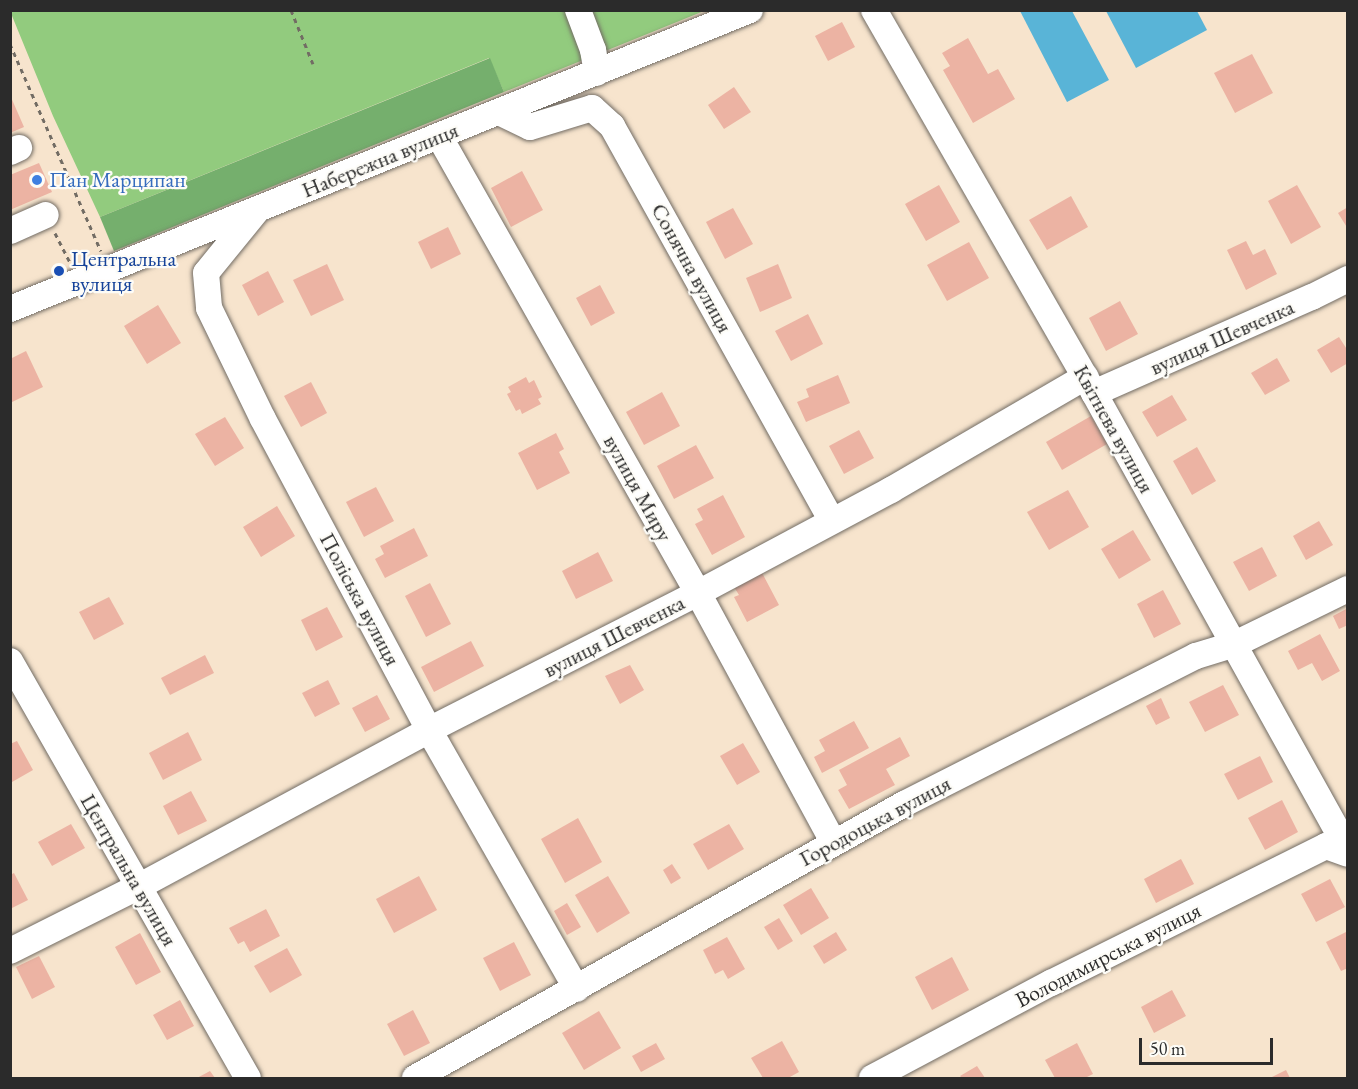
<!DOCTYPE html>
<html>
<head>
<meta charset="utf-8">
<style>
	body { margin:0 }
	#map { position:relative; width:1358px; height:1089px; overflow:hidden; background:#f7e4cd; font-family:"EB Garamond",serif }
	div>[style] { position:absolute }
	.green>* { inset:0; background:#92cb7e }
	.forest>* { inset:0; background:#75af6d }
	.water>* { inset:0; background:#59b4d7 }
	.building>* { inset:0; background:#ecb3a3 }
	.path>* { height:3px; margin-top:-1.5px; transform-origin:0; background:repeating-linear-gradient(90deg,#726c64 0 4.5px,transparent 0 9px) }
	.roads { filter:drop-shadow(0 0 2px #726c64) drop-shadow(0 0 2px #726c64) }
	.minor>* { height:26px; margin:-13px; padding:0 13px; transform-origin:13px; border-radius:13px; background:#fff }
	.dots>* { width:16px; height:16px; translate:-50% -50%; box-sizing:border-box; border:3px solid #fdfcf7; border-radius:50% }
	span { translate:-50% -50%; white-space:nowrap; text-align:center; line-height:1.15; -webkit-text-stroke:4.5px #fdfcf7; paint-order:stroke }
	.street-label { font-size:22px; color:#2b2b2b }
	.shop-label { font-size:22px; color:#366cbe }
	.left { translate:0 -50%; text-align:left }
	.transit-label { font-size:22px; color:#164399 }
	.frame { position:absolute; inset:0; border:12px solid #2b2b2b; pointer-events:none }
	.scale { position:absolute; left:1139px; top:1038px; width:134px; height:27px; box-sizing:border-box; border:3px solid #2b2b2b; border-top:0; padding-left:8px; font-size:18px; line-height:21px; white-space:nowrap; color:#2b2b2b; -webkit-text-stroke:4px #fdfcf7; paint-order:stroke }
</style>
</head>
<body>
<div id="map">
	<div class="green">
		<i style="clip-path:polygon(10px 11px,704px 11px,504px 92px,489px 58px,100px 217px,53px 116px)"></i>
	</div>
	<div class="forest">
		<i style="clip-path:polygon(490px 58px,504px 92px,114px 251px,100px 217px)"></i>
	</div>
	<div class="water">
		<i style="clip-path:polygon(1020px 11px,1072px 11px,1109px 80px,1067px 102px)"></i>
		<i style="clip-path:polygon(1106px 11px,1197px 11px,1207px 30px,1136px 68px)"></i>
	</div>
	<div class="building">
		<i style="clip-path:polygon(842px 22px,855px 47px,828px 61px,815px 36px)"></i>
		<i style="clip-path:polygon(968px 38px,988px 74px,998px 69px,1015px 99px,973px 123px,943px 70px,950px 66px,942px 53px)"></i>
		<i style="clip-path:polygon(1252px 54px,1273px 93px,1235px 113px,1214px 73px)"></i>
		<i style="clip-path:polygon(734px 87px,751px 112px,724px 129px,708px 105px)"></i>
		<i style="clip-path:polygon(10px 95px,24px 127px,10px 133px)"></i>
		<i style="clip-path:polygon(39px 163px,52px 192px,10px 210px,10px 175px)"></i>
		<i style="clip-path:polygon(522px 171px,543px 210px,511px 227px,491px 188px)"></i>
		<i style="clip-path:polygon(939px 185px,960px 222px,926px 241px,905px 204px)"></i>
		<i style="clip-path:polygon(1297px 185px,1321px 227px,1291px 244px,1268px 201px)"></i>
		<i style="clip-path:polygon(1071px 196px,1088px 227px,1047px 250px,1029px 220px)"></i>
		<i style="clip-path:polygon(1348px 207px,1348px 229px,1338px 213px)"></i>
		<i style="clip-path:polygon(733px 208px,753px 244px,725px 259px,706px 222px)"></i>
		<i style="clip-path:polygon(448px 227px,461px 254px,431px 269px,418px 242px)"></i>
		<i style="clip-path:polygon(1246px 241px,1253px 255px,1265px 249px,1277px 274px,1246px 290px,1227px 250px)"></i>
		<i style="clip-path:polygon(969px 242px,989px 278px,947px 301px,927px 265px)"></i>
		<i style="clip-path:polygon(327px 264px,344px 300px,311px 316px,293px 280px)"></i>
		<i style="clip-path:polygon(778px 264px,792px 298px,760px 312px,746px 278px)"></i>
		<i style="clip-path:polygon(268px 271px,284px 302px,258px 316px,242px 285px)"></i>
		<i style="clip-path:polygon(600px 285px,615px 313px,591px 326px,576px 298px)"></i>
		<i style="clip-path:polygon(1120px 301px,1138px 334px,1106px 351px,1089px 318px)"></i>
		<i style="clip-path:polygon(158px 305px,181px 343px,147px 364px,124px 326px)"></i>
		<i style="clip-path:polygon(808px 314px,823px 344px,791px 361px,775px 331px)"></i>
		<i style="clip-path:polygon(1339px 337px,1348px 351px,1348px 363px,1331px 373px,1317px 350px)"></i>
		<i style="clip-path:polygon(26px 351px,43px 387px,10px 403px,10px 359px)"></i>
		<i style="clip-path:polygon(1277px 358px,1290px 381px,1265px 395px,1251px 373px)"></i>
		<i style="clip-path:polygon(838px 375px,850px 403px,806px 422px,797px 402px,809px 397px,806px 389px)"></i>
		<i style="clip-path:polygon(526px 377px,529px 383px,534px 380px,542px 397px,538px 399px,541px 404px,522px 414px,520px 409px,516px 411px,507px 394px,511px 392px,508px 387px)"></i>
		<i style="clip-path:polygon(311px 382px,327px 413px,301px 427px,284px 396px)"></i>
		<i style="clip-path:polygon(662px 392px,680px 426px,644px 445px,626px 412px)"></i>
		<i style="clip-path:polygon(1172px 395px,1187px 420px,1157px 437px,1142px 412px)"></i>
		<i style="clip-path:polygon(1091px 416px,1107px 444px,1062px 470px,1046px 442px)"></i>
		<i style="clip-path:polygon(225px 417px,244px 448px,215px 466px,195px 434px)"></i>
		<i style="clip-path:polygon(859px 430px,874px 458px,844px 474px,829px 446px)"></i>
		<i style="clip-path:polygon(556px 433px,564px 449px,559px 452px,570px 473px,537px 490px,518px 453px)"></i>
		<i style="clip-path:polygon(696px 445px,714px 478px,674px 499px,657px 466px)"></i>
		<i style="clip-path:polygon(1197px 447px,1216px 481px,1192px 495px,1173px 461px)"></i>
		<i style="clip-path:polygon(376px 487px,394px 521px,364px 537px,346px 502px)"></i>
		<i style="clip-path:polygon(1068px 490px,1089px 527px,1049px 550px,1027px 512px)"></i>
		<i style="clip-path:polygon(723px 495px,745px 537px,712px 555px,695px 524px,703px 520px,697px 509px)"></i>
		<i style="clip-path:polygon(277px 506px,295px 536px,261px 557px,243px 527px)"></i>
		<i style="clip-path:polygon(1319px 521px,1333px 545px,1306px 560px,1293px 536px)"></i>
		<i style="clip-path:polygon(414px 528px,428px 556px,385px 578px,375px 559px,384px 554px,380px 546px)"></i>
		<i style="clip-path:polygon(1133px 530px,1151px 560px,1119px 579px,1101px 549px)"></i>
		<i style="clip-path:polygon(1262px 547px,1277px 576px,1249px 591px,1233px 562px)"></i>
		<i style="clip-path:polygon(598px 552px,613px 581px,576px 599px,562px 571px)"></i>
		<i style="clip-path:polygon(760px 569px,779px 605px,747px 622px,734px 597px,739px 595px,732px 584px)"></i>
		<i style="clip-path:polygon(430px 583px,451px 624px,426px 637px,405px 596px)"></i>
		<i style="clip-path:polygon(1163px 590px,1181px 624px,1154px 638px,1137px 604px)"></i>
		<i style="clip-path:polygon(109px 597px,124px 624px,94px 640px,79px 612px)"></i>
		<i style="clip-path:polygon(327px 607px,343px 637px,316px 651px,301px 620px)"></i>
		<i style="clip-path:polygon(1348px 608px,1348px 625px,1339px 629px,1333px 616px)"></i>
		<i style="clip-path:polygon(1320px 634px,1340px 671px,1322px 681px,1312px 663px,1298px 670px,1288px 651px)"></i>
		<i style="clip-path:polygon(471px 641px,484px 666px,434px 692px,421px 667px)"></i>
		<i style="clip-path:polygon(205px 655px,214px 673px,170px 695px,161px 678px)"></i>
		<i style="clip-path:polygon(630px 665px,644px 690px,620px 704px,605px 676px)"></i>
		<i style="clip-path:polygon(328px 680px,340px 704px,315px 717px,302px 693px)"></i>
		<i style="clip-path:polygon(1223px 685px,1239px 715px,1205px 732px,1189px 702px)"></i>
		<i style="clip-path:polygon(377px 695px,390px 719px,365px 732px,352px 708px)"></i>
		<i style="clip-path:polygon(1161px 698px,1170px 718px,1156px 725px,1146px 706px)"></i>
		<i style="clip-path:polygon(854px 721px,869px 748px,822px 773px,814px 757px,825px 751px,819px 740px)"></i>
		<i style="clip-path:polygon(188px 732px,202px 760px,163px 780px,149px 753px)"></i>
		<i style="clip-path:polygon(900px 737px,910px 756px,886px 769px,895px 785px,849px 809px,838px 790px,847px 785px,839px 770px)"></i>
		<i style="clip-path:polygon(17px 741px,33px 770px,12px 782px,10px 744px)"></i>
		<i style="clip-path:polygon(743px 743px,760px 772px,737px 785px,720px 756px)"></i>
		<i style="clip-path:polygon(1260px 756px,1273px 782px,1238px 800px,1224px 774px)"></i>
		<i style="clip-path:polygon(191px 791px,207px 821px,178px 835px,163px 806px)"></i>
		<i style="clip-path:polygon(1282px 800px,1298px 832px,1265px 850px,1248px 818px)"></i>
		<i style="clip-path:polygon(578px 818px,602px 862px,565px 883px,541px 839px)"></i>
		<i style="clip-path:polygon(71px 824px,85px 848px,52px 866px,38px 842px)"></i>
		<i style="clip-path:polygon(729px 824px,744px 849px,708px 870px,693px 844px)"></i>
		<i style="clip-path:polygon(1181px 859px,1194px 884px,1156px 903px,1144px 879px)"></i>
		<i style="clip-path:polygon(672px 864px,681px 878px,671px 884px,663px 870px)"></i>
		<i style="clip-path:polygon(14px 873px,28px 900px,10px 909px,10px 875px)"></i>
		<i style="clip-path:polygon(419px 876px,437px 910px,394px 933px,376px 899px)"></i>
		<i style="clip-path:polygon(608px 876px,630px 913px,597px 933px,575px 895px)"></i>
		<i style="clip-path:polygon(1330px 879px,1345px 907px,1316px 922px,1301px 894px)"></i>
		<i style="clip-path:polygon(811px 888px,829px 918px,801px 935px,783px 905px)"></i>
		<i style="clip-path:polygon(567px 903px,581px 927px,567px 935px,554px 911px)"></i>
		<i style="clip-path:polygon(266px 909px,280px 936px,250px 952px,244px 941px,238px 944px,229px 928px)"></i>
		<i style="clip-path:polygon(779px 918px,793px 941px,778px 950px,764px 927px)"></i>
		<i style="clip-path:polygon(1348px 931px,1348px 968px,1341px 971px,1326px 942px)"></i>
		<i style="clip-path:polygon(836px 932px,847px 950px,824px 964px,813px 946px)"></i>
		<i style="clip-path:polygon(140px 933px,161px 972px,136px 985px,115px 947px)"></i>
		<i style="clip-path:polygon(727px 937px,745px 969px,728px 979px,723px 970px,715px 974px,703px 950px)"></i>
		<i style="clip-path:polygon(514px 942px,531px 975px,500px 991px,483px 958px)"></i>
		<i style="clip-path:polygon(287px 948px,302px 975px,270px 993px,254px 966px)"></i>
		<i style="clip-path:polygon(39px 956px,55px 987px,32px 999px,16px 967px)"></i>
		<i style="clip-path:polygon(952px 957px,969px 990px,932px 1010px,915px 977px)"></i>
		<i style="clip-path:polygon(1172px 990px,1186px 1016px,1154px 1033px,1141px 1007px)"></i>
		<i style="clip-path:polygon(180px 1000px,194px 1026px,167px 1040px,153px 1015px)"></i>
		<i style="clip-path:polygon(413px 1010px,430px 1043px,404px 1056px,387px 1024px)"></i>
		<i style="clip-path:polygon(599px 1011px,621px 1048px,584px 1070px,562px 1033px)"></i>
		<i style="clip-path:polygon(782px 1041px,799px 1072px,788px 1078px,763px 1078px,751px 1058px)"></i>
		<i style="clip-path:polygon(656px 1043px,665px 1059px,641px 1072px,632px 1056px)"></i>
		<i style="clip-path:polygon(1077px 1043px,1093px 1074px,1085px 1078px,1055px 1078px,1045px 1060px)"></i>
		<i style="clip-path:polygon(977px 1066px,985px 1078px,962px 1078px,960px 1076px)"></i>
		<i style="clip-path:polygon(1286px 1070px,1290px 1078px,1270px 1078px)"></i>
		<i style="clip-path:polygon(210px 1071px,215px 1078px,197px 1078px)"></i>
	</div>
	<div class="path">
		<i style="left:291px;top:10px;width:58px;rotate:67.8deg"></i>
		<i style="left:10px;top:44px;width:226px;rotate:66.3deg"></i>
		<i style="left:55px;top:233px;width:33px;rotate:63deg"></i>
	</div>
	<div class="roads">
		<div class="minor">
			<i style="left:578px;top:10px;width:43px;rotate:69.4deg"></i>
			<i style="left:593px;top:50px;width:23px;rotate:80deg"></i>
			<i style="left:874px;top:10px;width:442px;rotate:60.1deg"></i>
			<i style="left:1094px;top:393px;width:523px;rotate:60.93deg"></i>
			<i style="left:499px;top:112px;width:34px;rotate:26deg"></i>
			<i style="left:530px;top:127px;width:65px;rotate:-17deg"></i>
			<i style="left:592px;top:108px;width:27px;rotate:42deg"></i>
			<i style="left:612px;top:126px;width:452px;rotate:60.9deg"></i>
			<i style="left:439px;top:136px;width:525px;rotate:60.46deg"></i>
			<i style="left:698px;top:593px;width:283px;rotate:61.5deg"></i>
			<i style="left:10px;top:152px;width:10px;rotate:-24deg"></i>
			<i style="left:258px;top:209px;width:82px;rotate:129.1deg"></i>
			<i style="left:206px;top:273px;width:35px;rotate:85deg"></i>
			<i style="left:209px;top:308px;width:123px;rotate:64.1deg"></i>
			<i style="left:263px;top:419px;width:353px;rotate:61.9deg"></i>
			<i style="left:429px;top:730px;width:298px;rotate:60.3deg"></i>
			<i style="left:10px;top:231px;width:39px;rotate:-24deg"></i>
			<i style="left:10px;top:309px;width:798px;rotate:-22deg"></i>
			<i style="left:1094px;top:393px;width:238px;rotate:-23.8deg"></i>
			<i style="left:1312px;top:297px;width:40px;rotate:-26.6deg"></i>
			<i style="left:10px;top:661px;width:480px;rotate:60.3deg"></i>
			<i style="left:10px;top:951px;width:143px;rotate:-26.6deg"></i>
			<i style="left:138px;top:887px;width:331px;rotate:-28.3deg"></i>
			<i style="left:429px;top:730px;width:302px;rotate:-27deg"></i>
			<i style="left:698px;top:593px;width:219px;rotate:-28.1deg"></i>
			<i style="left:891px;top:490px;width:225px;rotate:-30.2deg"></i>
			<i style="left:415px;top:1078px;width:561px;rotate:-29.26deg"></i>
			<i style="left:904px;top:804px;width:327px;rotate:-26.9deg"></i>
			<i style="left:1196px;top:656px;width:39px;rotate:-17deg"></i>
			<i style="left:1233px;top:645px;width:128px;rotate:-26deg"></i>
			<i style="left:872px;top:1078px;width:203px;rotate:-28deg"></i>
			<i style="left:1051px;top:983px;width:307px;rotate:-26.5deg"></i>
			<i style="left:1326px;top:846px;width:23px;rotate:20deg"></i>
		</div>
	</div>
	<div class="dots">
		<i style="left:37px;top:180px;background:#3f7fe0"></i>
		<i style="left:59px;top:271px;background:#1a4fb4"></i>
	</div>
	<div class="street-label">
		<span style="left:380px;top:160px;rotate:-22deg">Набережна вулиця</span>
		<span style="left:692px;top:268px;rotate:61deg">Сонячна вулиця</span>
		<span style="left:1222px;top:337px;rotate:-24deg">вулиця Шевченка</span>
		<span style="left:1114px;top:429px;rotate:61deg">Квітнева вулиця</span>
		<span style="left:638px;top:488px;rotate:61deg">вулиця Миру</span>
		<span style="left:360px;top:599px;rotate:62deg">Поліська вулиця</span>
		<span style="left:614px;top:636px;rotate:-27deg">вулиця Шевченка</span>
		<span style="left:875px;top:821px;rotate:-28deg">Городоцька вулиця</span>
		<span style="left:129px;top:870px;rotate:60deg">Центральна вулиця</span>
		<span style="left:1108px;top:955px;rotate:-27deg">Володимирська вулиця</span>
	</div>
	<div class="shop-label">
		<span class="left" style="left:49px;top:180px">Пан Марципан</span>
	</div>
	<div class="transit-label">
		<span class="left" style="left:71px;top:271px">Центральна<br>вулиця</span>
	</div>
	<div class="frame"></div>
	<div class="scale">50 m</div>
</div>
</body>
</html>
